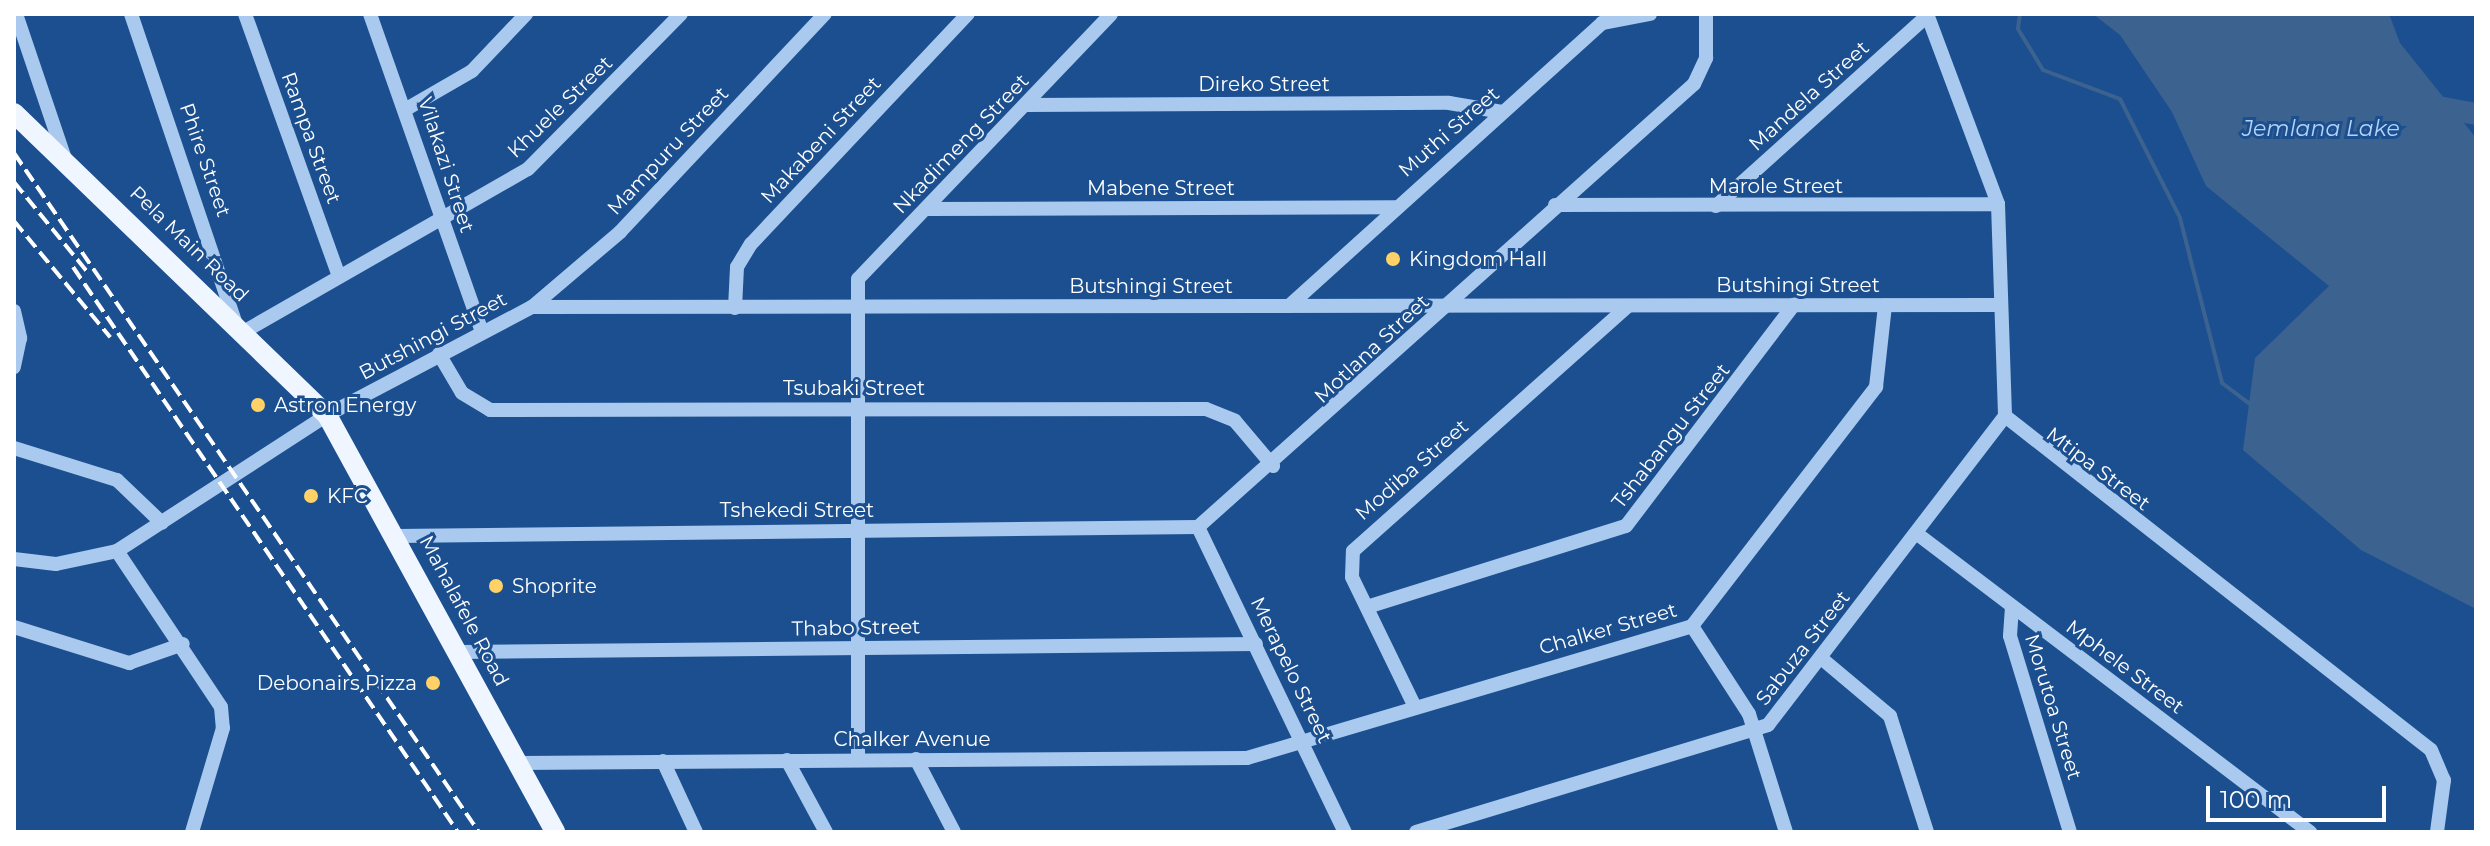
<!DOCTYPE html>
<html>
<head>
<meta charset="utf-8">
<style>
	body { margin:0 }
	#map { position:relative; width:2490px; height:846px; overflow:hidden; background:#1b4f8f; font-family:Montserrat,sans-serif }
	div>[style] { position:absolute }
	.water>* { inset:0; background:#3c6290 }
	.stream>* { height:4px; margin:-2px; padding:0 2px; transform-origin:2px; border-radius:2px; background:#3c6290 }
	.river>* { height:22px; margin:-11px; padding:0 11px; transform-origin:11px; border-radius:11px; background:#3c6290 }
	.minor>* { height:14px; margin:-7px; padding:0 7px; transform-origin:7px; border-radius:7px; background:#a9c9ee }
	.major>* { height:20px; margin:-10px; padding:0 10px; transform-origin:10px; border-radius:10px; background:#f0f6ff }
	.rail>* { height:4px; margin-top:-2px; transform-origin:0; background:repeating-linear-gradient(90deg,#fff 0 14px,transparent 0 20px) }
	.dots>* { width:22px; height:22px; translate:-50% -50%; box-sizing:border-box; border:4px solid #1b4f8f; border-radius:50% }
	span { translate:-50% -50%; white-space:nowrap; text-align:center; line-height:1.15; -webkit-text-stroke:6px #1b4f8f; paint-order:stroke }
	.street-label { font-size:20px; color:#fff }
	.poi-label { font-size:20px; color:#fff }
	.left { translate:0 -50%; text-align:left }
	.right { translate:-100% -50%; text-align:right }
	.water-label { font-size:22px; color:#b5d3f5; font-style:italic }
	.frame { position:absolute; inset:0; border:16px solid #fff; pointer-events:none }
	.scale { position:absolute; left:2206px; top:786px; width:180px; height:36px; box-sizing:border-box; border:4px solid #fff; border-top:0; padding-left:10px; font-size:24px; line-height:28px; white-space:nowrap; color:#fff; -webkit-text-stroke:6px #1b4f8f; paint-order:stroke }
</style>
</head>
<body>
<div id="map">
	<div class="water">
		<i style="clip-path:polygon(2093px 14px,2389px 14px,2400px 43px,2476px 138px,2476px 609px,2361px 550px,2243px 450px,2255px 358px,2329px 286px,2206px 186px,2172px 112px,2120px 35px)"></i>
	</div>
	<div class="stream">
		<i style="left:2020px;top:14px;width:15px;rotate:98deg"></i>
		<i style="left:2018px;top:29px;width:48px;rotate:58.6deg"></i>
		<i style="left:2043px;top:70px;width:82px;rotate:20.6deg"></i>
		<i style="left:2120px;top:99px;width:133px;rotate:63.2deg"></i>
		<i style="left:2180px;top:218px;width:170px;rotate:75.7deg"></i>
		<i style="left:2222px;top:383px;width:36px;rotate:37deg"></i>
	</div>
	<div class="river">
		<i style="left:2422px;top:104px;width:55px;rotate:10.5deg"></i>
	</div>
	<div class="minor">
		<i style="left:16px;top:14px;width:153px;rotate:71.3deg"></i>
		<i style="left:131px;top:14px;width:324px;rotate:71.3deg"></i>
		<i style="left:245px;top:14px;width:278px;rotate:70.3deg"></i>
		<i style="left:370px;top:14px;width:334px;rotate:70.6deg"></i>
		<i style="left:1927px;top:14px;width:203px;rotate:69.5deg"></i>
		<i style="left:1998px;top:204px;width:212px;rotate:88.1deg"></i>
		<i style="left:2005px;top:416px;width:541px;rotate:38.1deg"></i>
		<i style="left:2431px;top:750px;width:33px;rotate:67deg"></i>
		<i style="left:2444px;top:780px;width:52px;rotate:97.7deg"></i>
		<i style="left:1025px;top:105px;width:424px;rotate:-0.3deg"></i>
		<i style="left:1449px;top:103px;width:54px;rotate:9.6deg"></i>
		<i style="left:408px;top:108px;width:74px;rotate:-30deg"></i>
		<i style="left:472px;top:71px;width:79px;rotate:-46.5deg"></i>
		<i style="left:1555px;top:205px;width:443px;rotate:-0.1deg"></i>
		<i style="left:1716px;top:206px;width:285px;rotate:-42deg"></i>
		<i style="left:928px;top:209px;width:467px;rotate:-0.2deg"></i>
		<i style="left:1289px;top:306px;width:422px;rotate:-42.1deg"></i>
		<i style="left:1602px;top:23px;width:49px;rotate:-10.6deg"></i>
		<i style="left:532px;top:307px;width:116px;rotate:-40.4deg"></i>
		<i style="left:620px;top:232px;width:299px;rotate:-46.8deg"></i>
		<i style="left:735px;top:308px;width:41px;rotate:-87.2deg"></i>
		<i style="left:737px;top:267px;width:27px;rotate:-59deg"></i>
		<i style="left:751px;top:244px;width:316px;rotate:-46.7deg"></i>
		<i style="left:14px;top:311px;width:28px;rotate:77deg"></i>
		<i style="left:20px;top:338px;width:30px;rotate:102deg"></i>
		<i style="left:245px;top:331px;width:326px;rotate:-29.8deg"></i>
		<i style="left:528px;top:169px;width:218px;rotate:-45.4deg"></i>
		<i style="left:439px;top:354px;width:45px;rotate:59.5deg"></i>
		<i style="left:462px;top:393px;width:33px;rotate:31deg"></i>
		<i style="left:490px;top:410px;width:716px;rotate:-0.08deg"></i>
		<i style="left:1206px;top:409px;width:31px;rotate:22deg"></i>
		<i style="left:1235px;top:421px;width:59px;rotate:49.8deg"></i>
		<i style="left:14px;top:448px;width:108px;rotate:17.3deg"></i>
		<i style="left:117px;top:480px;width:62px;rotate:43.7deg"></i>
		<i style="left:1198px;top:527px;width:665px;rotate:-41.77deg"></i>
		<i style="left:1694px;top:84px;width:29px;rotate:-65deg"></i>
		<i style="left:1706px;top:58px;width:44px;rotate:-90deg"></i>
		<i style="left:1198px;top:527px;width:339px;rotate:64.3deg"></i>
		<i style="left:1916px;top:533px;width:495px;rotate:37.2deg"></i>
		<i style="left:396px;top:536px;width:802px;rotate:-0.64deg"></i>
		<i style="left:117px;top:551px;width:187px;rotate:56.3deg"></i>
		<i style="left:221px;top:707px;width:21px;rotate:85deg"></i>
		<i style="left:223px;top:728px;width:109px;rotate:106.6deg"></i>
		<i style="left:14px;top:559px;width:42px;rotate:6.8deg"></i>
		<i style="left:56px;top:564px;width:62px;rotate:-12deg"></i>
		<i style="left:117px;top:551px;width:250px;rotate:-32.9deg"></i>
		<i style="left:327px;top:415px;width:232px;rotate:-27.8deg"></i>
		<i style="left:532px;top:307px;width:1469px;rotate:-0.08deg"></i>
		<i style="left:1367px;top:607px;width:271px;rotate:-17.4deg"></i>
		<i style="left:1626px;top:526px;width:278px;rotate:-52.8deg"></i>
		<i style="left:2012px;top:607px;width:29px;rotate:94deg"></i>
		<i style="left:2010px;top:636px;width:205px;rotate:73deg"></i>
		<i style="left:1692px;top:626px;width:105px;rotate:57.1deg"></i>
		<i style="left:1749px;top:714px;width:124px;rotate:72.6deg"></i>
		<i style="left:14px;top:627px;width:121px;rotate:17.4deg"></i>
		<i style="left:129px;top:663px;width:57px;rotate:-19.4deg"></i>
		<i style="left:458px;top:652px;width:798px;rotate:-0.57deg"></i>
		<i style="left:1821px;top:658px;width:90px;rotate:40deg"></i>
		<i style="left:1890px;top:716px;width:122px;rotate:72.3deg"></i>
		<i style="left:1415px;top:707px;width:144px;rotate:-115.9deg"></i>
		<i style="left:1352px;top:577px;width:26px;rotate:-88deg"></i>
		<i style="left:1353px;top:551px;width:367px;rotate:-41.7deg"></i>
		<i style="left:858px;top:759px;width:480px;rotate:-90deg"></i>
		<i style="left:858px;top:279px;width:366px;rotate:-46.3deg"></i>
		<i style="left:916px;top:759px;width:82px;rotate:62.5deg"></i>
		<i style="left:787px;top:760px;width:82px;rotate:61.6deg"></i>
		<i style="left:663px;top:761px;width:78px;rotate:65.1deg"></i>
		<i style="left:518px;top:763px;width:729px;rotate:-0.39deg"></i>
		<i style="left:1247px;top:758px;width:464px;rotate:-16.5deg"></i>
		<i style="left:1692px;top:626px;width:302px;rotate:-52.4deg"></i>
		<i style="left:1876px;top:387px;width:82px;rotate:-83.7deg"></i>
		<i style="left:1416px;top:832px;width:368px;rotate:-16.9deg"></i>
		<i style="left:1768px;top:725px;width:389px;rotate:-52.5deg"></i>
	</div>
	<div class="major">
		<i style="left:14px;top:113px;width:435px;rotate:44deg"></i>
		<i style="left:327px;top:415px;width:475px;rotate:61.3deg"></i>
	</div>
	<div class="rail">
		<i style="left:14px;top:153px;width:823px;rotate:55.6deg"></i>
		<i style="left:14px;top:182px;width:119px;rotate:50.8deg"></i>
		<i style="left:14px;top:221px;width:151px;rotate:50.4deg"></i>
		<i style="left:73px;top:267px;width:684px;rotate:55.73deg"></i>
	</div>
	<div class="dots">
		<i style="left:1393px;top:259px;background:#ffd166"></i>
		<i style="left:258px;top:405px;background:#ffd166"></i>
		<i style="left:311px;top:496px;background:#ffd166"></i>
		<i style="left:496px;top:586px;background:#ffd166"></i>
		<i style="left:433px;top:683px;background:#ffd166"></i>
	</div>
	<div class="street-label">
		<span style="left:1264px;top:84px">Direko Street</span>
		<span style="left:1809px;top:96px;rotate:-42deg">Mandela Street</span>
		<span style="left:560px;top:107px;rotate:-44deg">Khuele Street</span>
		<span style="left:1449px;top:132px;rotate:-41deg">Muthi Street</span>
		<span style="left:311px;top:138px;rotate:70deg">Rampa Street</span>
		<span style="left:821px;top:140px;rotate:-47deg">Makabeni Street</span>
		<span style="left:961px;top:144px;rotate:-46deg">Nkadimeng Street</span>
		<span style="left:668px;top:151px;rotate:-47deg">Mampuru Street</span>
		<span style="left:205px;top:160px;rotate:71deg">Phire Street</span>
		<span style="left:446px;top:165px;rotate:72deg">Vilakazi Street</span>
		<span style="left:1776px;top:186px">Marole Street</span>
		<span style="left:1161px;top:188px">Mabene Street</span>
		<span style="left:189px;top:244px;rotate:44deg">Pela Main Road</span>
		<span style="left:1798px;top:285px">Butshingi Street</span>
		<span style="left:1151px;top:286px">Butshingi Street</span>
		<span style="left:433px;top:336px;rotate:-28deg">Butshingi Street</span>
		<span style="left:1372px;top:349px;rotate:-43deg">Motlana Street</span>
		<span style="left:854px;top:388px">Tsubaki Street</span>
		<span style="left:1671px;top:436px;rotate:-52deg">Tshabangu Street</span>
		<span style="left:2098px;top:469px;rotate:37deg">Mtipa Street</span>
		<span style="left:1412px;top:470px;rotate:-41deg">Modiba Street</span>
		<span style="left:797px;top:510px">Tshekedi Street</span>
		<span style="left:464px;top:611px;rotate:62deg">Mahalafele Road</span>
		<span style="left:856px;top:628px;rotate:-1deg">Thabo Street</span>
		<span style="left:1608px;top:629px;rotate:-16deg">Chalker Street</span>
		<span style="left:1803px;top:648px;rotate:-52deg">Sabuza Street</span>
		<span style="left:2125px;top:667px;rotate:37deg">Mphele Street</span>
		<span style="left:1291px;top:670px;rotate:64deg">Merapelo Street</span>
		<span style="left:2053px;top:707px;rotate:73deg">Morutoa Street</span>
		<span style="left:912px;top:739px">Chalker Avenue</span>
	</div>
	<div class="poi-label">
		<span class="left" style="left:1409px;top:259px">Kingdom Hall</span>
		<span class="left" style="left:274px;top:405px">Astron Energy</span>
		<span class="left" style="left:327px;top:496px">KFC</span>
		<span class="left" style="left:512px;top:586px">Shoprite</span>
		<span class="right" style="left:417px;top:683px">Debonairs Pizza</span>
	</div>
	<div class="water-label">
		<span style="left:2321px;top:129px">Jemlana Lake</span>
	</div>
	<div class="frame"></div>
	<div class="scale">100 m</div>
</div>
</body>
</html>
